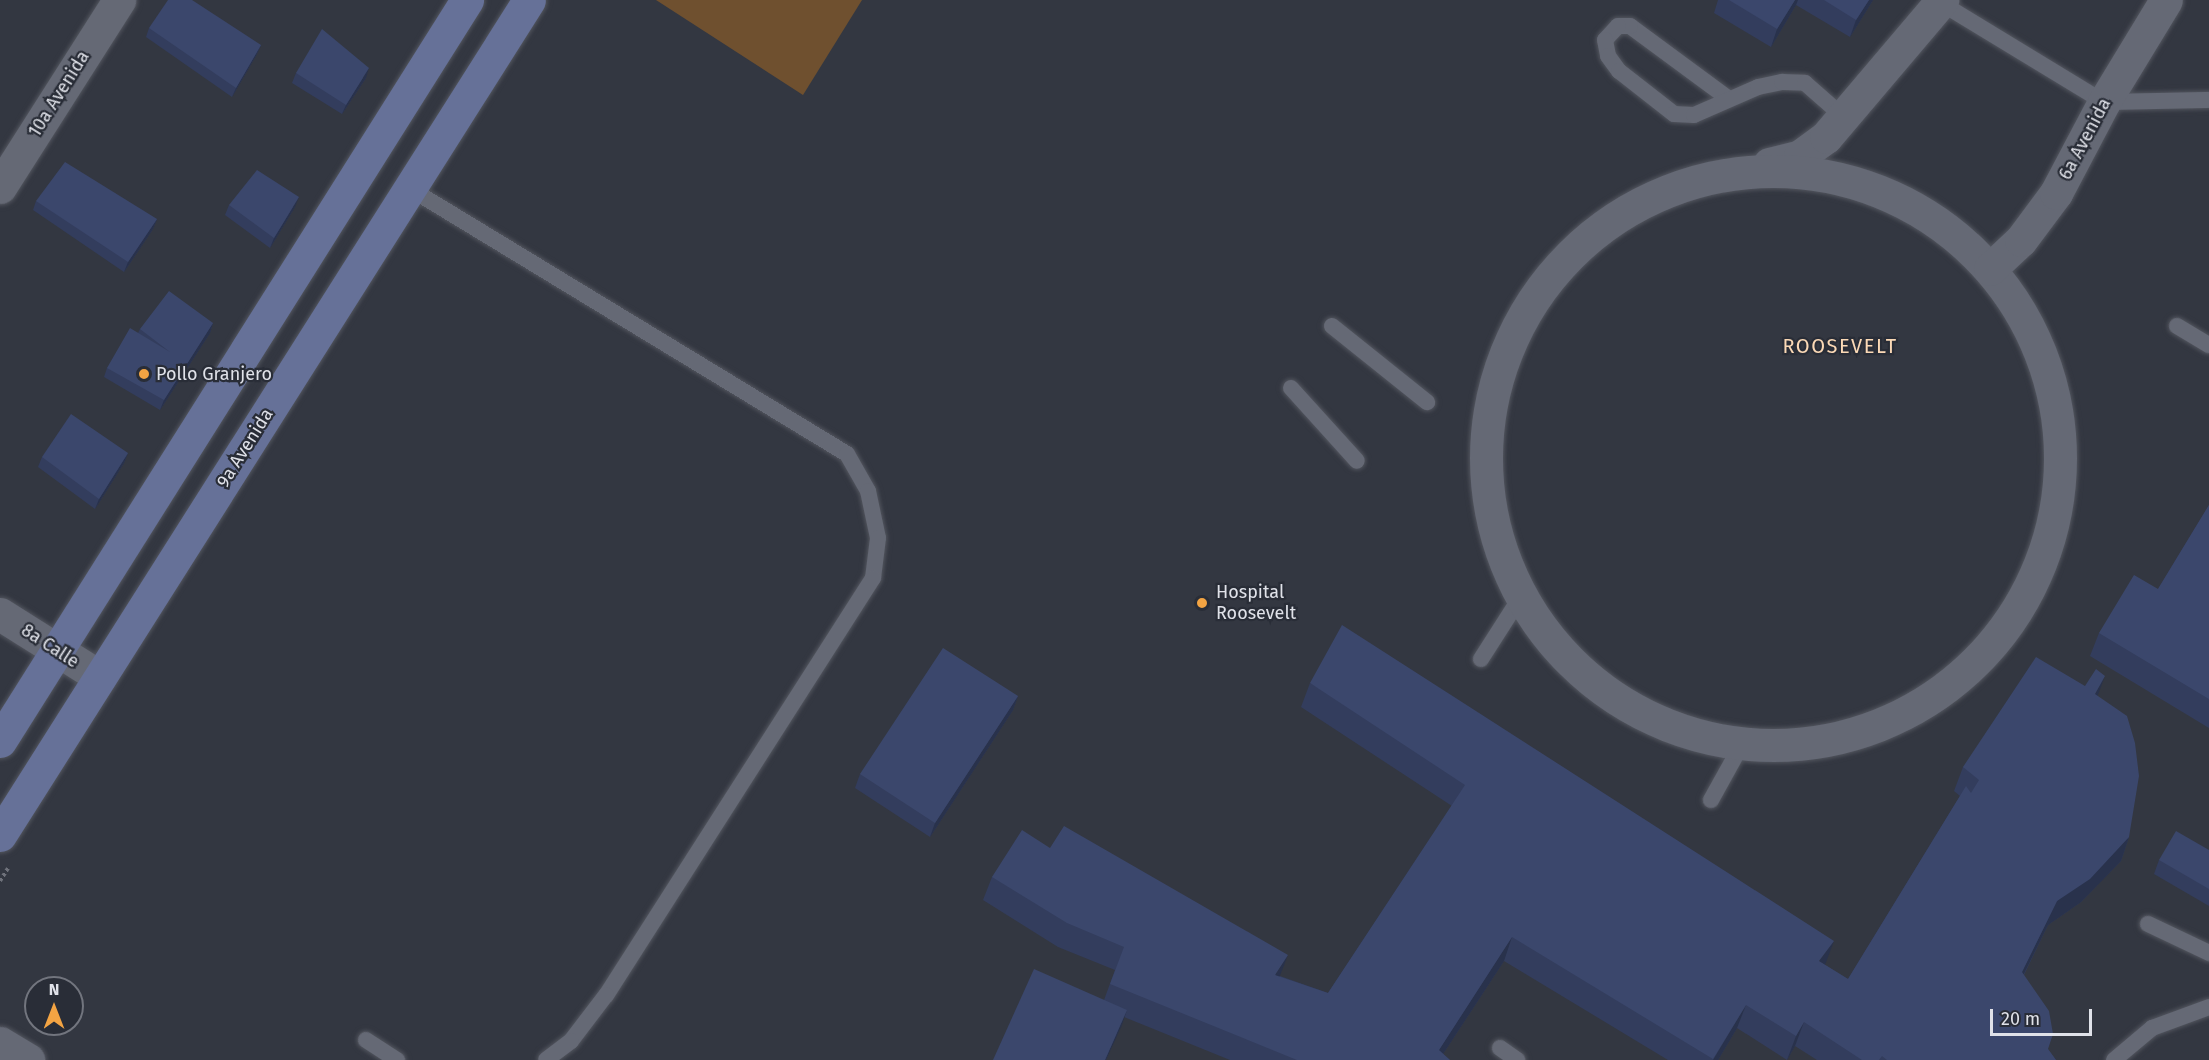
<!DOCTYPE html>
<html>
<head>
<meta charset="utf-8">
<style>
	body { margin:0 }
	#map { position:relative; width:2209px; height:1060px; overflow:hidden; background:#333741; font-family:"Fira Sans",sans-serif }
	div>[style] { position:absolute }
	.green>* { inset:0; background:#6f502f }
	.path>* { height:4px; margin-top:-2px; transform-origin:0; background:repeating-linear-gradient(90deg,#6f727b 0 3px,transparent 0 6px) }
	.roads { filter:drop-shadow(0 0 2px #52555e) drop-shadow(0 0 2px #52555e) }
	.service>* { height:16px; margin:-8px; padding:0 8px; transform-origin:8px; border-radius:8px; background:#656975 }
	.minor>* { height:33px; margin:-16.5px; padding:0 16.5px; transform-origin:16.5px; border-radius:16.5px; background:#656975 }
	.minor>.ring { margin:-16.5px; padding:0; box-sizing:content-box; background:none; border:33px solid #656975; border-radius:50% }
	.tertiary>* { height:33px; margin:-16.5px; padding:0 16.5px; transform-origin:16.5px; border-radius:16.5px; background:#656975 }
	.secondary>* { height:33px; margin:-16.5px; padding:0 16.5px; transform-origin:16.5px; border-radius:16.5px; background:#667198 }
	.wall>* { inset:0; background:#333d5d }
	.shaded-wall>* { inset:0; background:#29324c }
	.building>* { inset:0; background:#3b476c }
	.dots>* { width:16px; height:16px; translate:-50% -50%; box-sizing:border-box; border:3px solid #292d37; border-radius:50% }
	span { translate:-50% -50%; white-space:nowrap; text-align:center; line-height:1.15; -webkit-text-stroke:4.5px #292d37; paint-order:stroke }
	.street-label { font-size:18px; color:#e0e2e9 }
	.poi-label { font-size:18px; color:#e0e2e9 }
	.left { translate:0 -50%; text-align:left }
	.neighbourhood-label { font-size:20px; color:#fbd9b6; letter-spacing:1.5px }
	.north { position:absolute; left:24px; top:976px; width:60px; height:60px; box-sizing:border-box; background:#292d37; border:2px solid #72757e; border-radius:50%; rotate:0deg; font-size:16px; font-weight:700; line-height:24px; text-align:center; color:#e0e2e9 }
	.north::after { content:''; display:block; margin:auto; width:21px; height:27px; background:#f3a443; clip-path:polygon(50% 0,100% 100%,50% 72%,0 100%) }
	.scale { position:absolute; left:1990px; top:1009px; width:102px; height:27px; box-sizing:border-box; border:3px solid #e0e2e9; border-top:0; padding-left:8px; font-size:18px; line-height:21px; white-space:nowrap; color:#e0e2e9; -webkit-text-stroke:4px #292d37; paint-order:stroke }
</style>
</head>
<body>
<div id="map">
	<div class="green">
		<i style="clip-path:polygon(656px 0,862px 0,803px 95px)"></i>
	</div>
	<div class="path">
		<i style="left:0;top:881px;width:15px;rotate:-58deg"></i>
	</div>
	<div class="roads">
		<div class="service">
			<i style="left:1936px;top:0;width:197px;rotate:31.3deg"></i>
			<i style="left:2104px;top:102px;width:105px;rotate:-1.1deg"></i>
			<i style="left:1729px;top:99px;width:123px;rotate:-143.6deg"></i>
			<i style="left:1630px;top:26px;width:12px;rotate:180deg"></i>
			<i style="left:1618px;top:26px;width:19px;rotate:133deg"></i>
			<i style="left:1605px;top:40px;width:16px;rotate:79deg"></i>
			<i style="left:1608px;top:56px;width:19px;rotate:54deg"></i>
			<i style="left:1619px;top:71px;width:70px;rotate:38deg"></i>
			<i style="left:1674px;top:114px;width:20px;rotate:3deg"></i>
			<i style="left:1694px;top:115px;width:70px;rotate:-23.6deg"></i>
			<i style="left:1758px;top:87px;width:25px;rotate:-12deg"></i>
			<i style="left:1782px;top:82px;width:23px;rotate:2deg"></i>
			<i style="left:1805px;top:83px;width:53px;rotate:41.2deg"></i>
			<i style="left:409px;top:188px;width:512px;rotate:31.27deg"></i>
			<i style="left:847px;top:454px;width:43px;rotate:60.4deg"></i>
			<i style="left:868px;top:491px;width:48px;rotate:78deg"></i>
			<i style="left:878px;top:538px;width:40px;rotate:97.1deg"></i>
			<i style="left:873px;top:578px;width:495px;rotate:122.6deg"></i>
			<i style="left:606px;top:995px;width:58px;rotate:127.3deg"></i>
			<i style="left:571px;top:1041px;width:31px;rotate:143deg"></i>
			<i style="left:1332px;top:326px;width:122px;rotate:38.7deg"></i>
			<i style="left:2177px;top:326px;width:37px;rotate:31deg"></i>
			<i style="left:1291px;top:388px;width:98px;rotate:47.9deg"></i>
			<i style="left:1481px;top:659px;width:72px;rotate:-57.4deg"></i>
			<i style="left:1711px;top:800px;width:64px;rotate:-61deg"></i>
			<i style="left:2148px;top:924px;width:68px;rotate:25.4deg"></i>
			<i style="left:366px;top:1040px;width:37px;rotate:33deg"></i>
			<i style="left:1500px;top:1048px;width:21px;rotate:35deg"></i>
			<i style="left:2114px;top:1060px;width:50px;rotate:-40.1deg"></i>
			<i style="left:2152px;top:1028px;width:61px;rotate:-20.2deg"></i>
		</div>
		<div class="minor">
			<i style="left:1769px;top:164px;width:32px;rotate:-14deg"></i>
			<i style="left:1800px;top:156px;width:32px;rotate:-36deg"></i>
			<i style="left:1826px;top:137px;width:180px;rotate:-49.7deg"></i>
			<i class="ring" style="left:1486px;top:171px;width:541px;height:541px"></i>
			<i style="left:0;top:187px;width:222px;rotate:-57.5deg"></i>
			<i style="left:1990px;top:269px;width:42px;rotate:-43.1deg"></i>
			<i style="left:2021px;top:240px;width:59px;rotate:-53.3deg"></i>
			<i style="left:2056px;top:193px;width:103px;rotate:-62.2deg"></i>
			<i style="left:2104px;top:102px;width:119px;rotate:-58.7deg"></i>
			<i style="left:0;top:614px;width:118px;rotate:32.2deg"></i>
		</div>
		<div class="tertiary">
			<i style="left:0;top:1043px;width:33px;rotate:31deg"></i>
		</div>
		<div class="secondary">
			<i style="left:0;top:741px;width:876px;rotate:-57.78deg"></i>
			<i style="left:0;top:835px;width:988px;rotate:-57.64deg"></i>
		</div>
	</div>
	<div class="wall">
		<i style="clip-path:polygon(1718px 0,1873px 0,1850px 37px,1796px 5px,1771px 47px,1714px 13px)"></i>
		<i style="clip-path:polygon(149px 28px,261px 45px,257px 54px,232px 97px,146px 37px)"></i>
		<i style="clip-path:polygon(296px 73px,366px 78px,342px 114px,292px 83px)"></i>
		<i style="clip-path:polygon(36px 201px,157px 219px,153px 229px,124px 272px,33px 210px)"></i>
		<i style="clip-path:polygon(229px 205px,295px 207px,270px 248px,225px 215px)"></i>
		<i style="clip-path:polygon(213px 323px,210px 333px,160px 410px,104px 377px,107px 368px,138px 333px,140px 329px)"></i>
		<i style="clip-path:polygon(128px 453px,124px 463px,95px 509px,38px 467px,42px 457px)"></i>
		<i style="clip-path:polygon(2209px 505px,2209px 728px,2090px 656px,2099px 633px,2158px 589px)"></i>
		<i style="clip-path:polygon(1310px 683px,1825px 965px,1848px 979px,1960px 796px,1954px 791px,1963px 767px,2097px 696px,2129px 837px,2121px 861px,2081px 902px,2048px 925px,2024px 975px,2048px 1049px,2056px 1060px,1817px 1060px,1795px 1046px,1787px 1060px,1737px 1028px,1718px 1060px,1668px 1060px,1504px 961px,1443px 1054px,1450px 1060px,1230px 1060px,1124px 1017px,1106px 1060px,993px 1060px,1104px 1000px,1115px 970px,1058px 947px,983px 900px,992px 877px,1050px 848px,1280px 976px,1328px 993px,1452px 806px,1301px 707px)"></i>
		<i style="clip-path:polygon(1018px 696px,1013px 710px,930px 837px,855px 788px,860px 774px)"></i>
		<i style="clip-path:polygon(2209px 850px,2209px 906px,2154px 874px,2159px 860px)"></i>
	</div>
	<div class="shaded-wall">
		<i style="clip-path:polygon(1795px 0,1798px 0,1796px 5px,1771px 47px,1777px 29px)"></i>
		<i style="clip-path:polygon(1869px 0,1873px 0,1850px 37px,1856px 20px)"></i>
		<i style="clip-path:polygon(261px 45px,257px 54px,232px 97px,236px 88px)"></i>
		<i style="clip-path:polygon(369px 68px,366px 78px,342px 114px,346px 105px)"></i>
		<i style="clip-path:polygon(299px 197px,295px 207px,270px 248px,274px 238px)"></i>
		<i style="clip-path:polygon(157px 219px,153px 229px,124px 272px,128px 262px)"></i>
		<i style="clip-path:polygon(213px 323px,210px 333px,160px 410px,164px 400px)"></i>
		<i style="clip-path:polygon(128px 453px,124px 463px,95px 509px,99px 499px)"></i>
		<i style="clip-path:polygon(2105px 676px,2096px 700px,2095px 694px)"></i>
		<i style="clip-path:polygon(1018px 696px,1013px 710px,930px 837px,935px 823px)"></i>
		<i style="clip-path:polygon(2129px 837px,2121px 861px,2081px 902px,2048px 925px,2013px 996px,2022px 972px,2057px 901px)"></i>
		<i style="clip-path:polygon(1512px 937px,1504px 961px,1439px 1060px,1439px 1050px)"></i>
		<i style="clip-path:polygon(1834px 941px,1825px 965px,1819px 961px)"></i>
		<i style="clip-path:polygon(1288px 955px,1279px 978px,1275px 975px)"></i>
		<i style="clip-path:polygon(1746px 1005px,1737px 1028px,1718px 1060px,1713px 1060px)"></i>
		<i style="clip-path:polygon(1127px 1010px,1122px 1025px,1106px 1060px,1105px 1060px)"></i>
		<i style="clip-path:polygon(1804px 1022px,1795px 1046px,1787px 1060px,1796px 1036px)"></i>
	</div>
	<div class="building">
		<i style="clip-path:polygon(168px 0,192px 0,261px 45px,236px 88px,149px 28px)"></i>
		<i style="clip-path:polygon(1729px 0,1795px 0,1777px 29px)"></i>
		<i style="clip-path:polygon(1824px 0,1869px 0,1856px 20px)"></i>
		<i style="clip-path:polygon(322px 29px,369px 68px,346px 105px,296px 73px)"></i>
		<i style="clip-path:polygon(65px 162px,157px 219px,128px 262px,36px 201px)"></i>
		<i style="clip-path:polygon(257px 170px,299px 197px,274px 238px,229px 205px)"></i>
		<i style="clip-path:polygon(169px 291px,213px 323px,164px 400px,107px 368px,130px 328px,170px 352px,140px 329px)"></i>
		<i style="clip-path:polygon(71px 414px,128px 453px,99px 499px,42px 457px)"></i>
		<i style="clip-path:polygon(2209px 505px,2209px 699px,2099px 633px,2134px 575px,2158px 589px)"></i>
		<i style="clip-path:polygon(1342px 625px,1834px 941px,1819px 961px,1848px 979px,1966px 786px,1971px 793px,1979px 780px,1963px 767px,2036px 657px,2085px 686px,2096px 669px,2105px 676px,2095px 694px,2127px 716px,2135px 743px,2139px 776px,2129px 837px,2090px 879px,2057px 901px,2022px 972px,2049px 1011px,2053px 1034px,2048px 1049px,2056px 1060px,1887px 1060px,1882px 1056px,1879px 1060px,1862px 1060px,1804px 1022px,1796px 1036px,1746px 1005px,1713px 1059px,1512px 937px,1439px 1050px,1450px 1060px,1297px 1060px,1110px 984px,1124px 947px,1067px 923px,992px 877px,1022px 830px,1050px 848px,1064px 826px,1288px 955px,1275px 975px,1328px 993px,1465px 785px,1310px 683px)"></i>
		<i style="clip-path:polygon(943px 648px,1018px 696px,935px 823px,860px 774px)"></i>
		<i style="clip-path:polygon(2176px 831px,2209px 850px,2209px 889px,2159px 860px)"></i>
		<i style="clip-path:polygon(1034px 969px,1127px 1010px,1105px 1060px,993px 1060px)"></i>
	</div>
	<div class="dots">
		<i style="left:144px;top:374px;background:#f3a443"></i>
		<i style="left:1202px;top:603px;background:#f3a443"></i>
	</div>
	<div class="street-label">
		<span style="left:59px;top:94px;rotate:-58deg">10a Avenida</span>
		<span style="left:2085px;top:139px;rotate:-62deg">6a Avenida</span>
		<span style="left:245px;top:448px;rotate:-58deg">9a Avenida</span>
		<span style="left:50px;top:646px;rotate:33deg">8a Calle</span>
	</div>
	<div class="poi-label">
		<span class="left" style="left:156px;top:374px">Pollo Granjero</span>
		<span class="left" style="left:1216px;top:603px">Hospital<br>Roosevelt</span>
	</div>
	<div class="neighbourhood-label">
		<span style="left:1840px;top:346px">ROOSEVELT</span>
	</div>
	<div class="north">N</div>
	<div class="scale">20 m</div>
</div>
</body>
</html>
